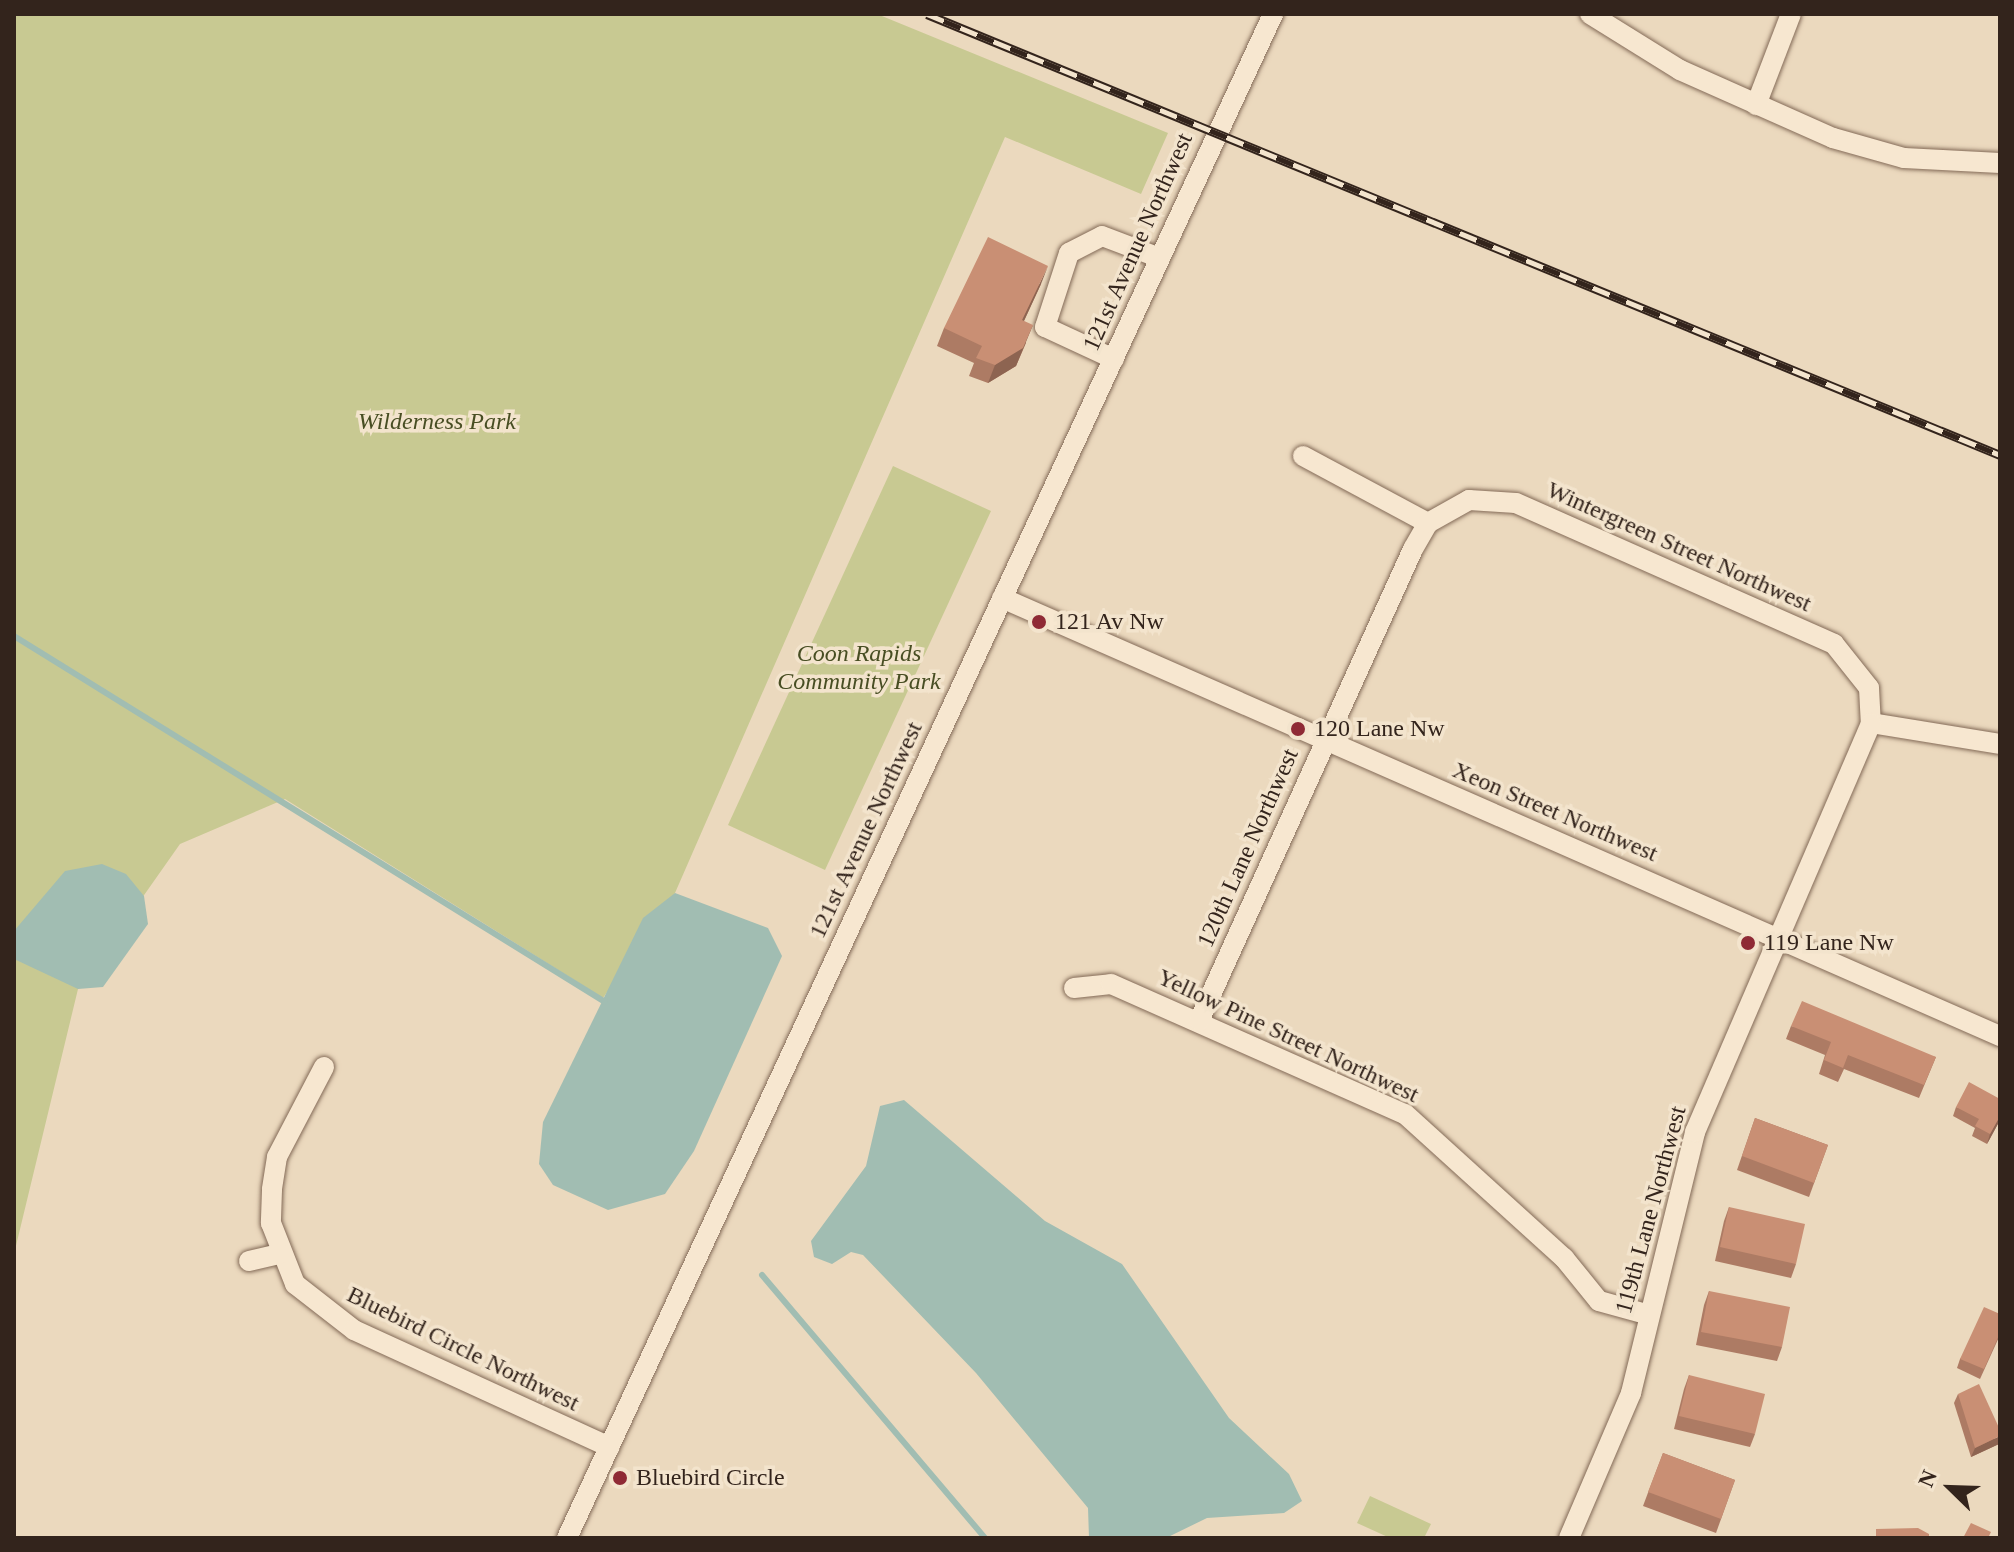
<!DOCTYPE html>
<html>
<head>
<meta charset="utf-8">
<style>
	body { margin:0 }
	#map { position:relative; width:2014px; height:1552px; overflow:hidden; background:#ebd9be; font-family:Georgia,serif }
	div>[style] { position:absolute }
	.green>* { inset:0; background:#c8c992 }
	.water>* { inset:0; background:#a1bdb2 }
	.stream>* { height:6px; margin:-3px; padding:0 3px; transform-origin:3px; border-radius:3px; background:#a1bdb2 }
	.roads { filter:drop-shadow(0 0 2px #836a57) drop-shadow(0 0 2px #836a57) }
	.minor>* { height:20px; margin:-10px; padding:0 10px; transform-origin:10px; border-radius:10px; background:#f7e7d0 }
	.rail>* { height:9px; margin-top:-4.5px; transform-origin:0; background:repeating-linear-gradient(90deg,#f3e4cd 0 18px,#33241c 0 36px); box-sizing:border-box; border-block:2px solid #33241c }
	.wall>* { inset:0; background:#ad7b64 }
	.shaded-wall>* { inset:0; background:#8d6451 }
	.building>* { inset:0; background:#c98f74 }
	.dots>* { width:22px; height:22px; translate:-50% -50%; box-sizing:border-box; border:4px solid #f3e4cd; border-radius:50% }
	span { translate:-50% -50%; white-space:nowrap; text-align:center; line-height:1.15; -webkit-text-stroke:7px #f3e4cd; paint-order:stroke }
	.street-label { font-size:24px; color:#33241c }
	.park-label { font-size:24px; color:#484e23; font-style:italic }
	.poi-label { font-size:24px; color:#33241c }
	.left { translate:0 -50%; text-align:left }
	.frame { position:absolute; inset:0; border:16px solid #33241c; pointer-events:none }
	.north { position:absolute; left:1910px; top:1448px; width:80px; height:80px; -webkit-text-stroke:6px #f3e4cd; paint-order:stroke; rotate:293deg; font-size:22px; font-weight:700; line-height:32px; text-align:center; color:#33241c }
	.north::after { content:''; display:block; margin:auto; width:28px; height:36px; background:#33241c; clip-path:polygon(50% 0,100% 100%,50% 72%,0 100%) }
</style>
</head>
<body>
<div id="map">
	<div class="green">
		<i style="clip-path:polygon(14px 14px,877px 14px,1168px 133px,1141px 194px,1005px 137px,675px 893px,603px 998px,285px 799px,180px 844px,78px 989px,14px 1254px)"></i>
		<i style="clip-path:polygon(893px 466px,991px 511px,825px 870px,728px 825px)"></i>
		<i style="clip-path:polygon(1370px 1496px,1431px 1524px,1424px 1538px,1390px 1538px,1357px 1523px)"></i>
	</div>
	<div class="water">
		<i style="clip-path:polygon(102px 864px,126px 874px,144px 896px,148px 924px,103px 987px,78px 989px,14px 959px,14px 931px,65px 871px)"></i>
		<i style="clip-path:polygon(675px 893px,768px 928px,782px 956px,694px 1151px,665px 1194px,608px 1210px,553px 1185px,539px 1164px,543px 1122px,643px 918px)"></i>
		<i style="clip-path:polygon(904px 1100px,1045px 1221px,1122px 1264px,1229px 1418px,1289px 1474px,1302px 1501px,1284px 1513px,1207px 1518px,1166px 1538px,1089px 1538px,1088px 1508px,976px 1373px,863px 1255px,851px 1252px,832px 1264px,814px 1257px,811px 1241px,866px 1166px,880px 1106px)"></i>
	</div>
	<div class="stream">
		<i style="left:14px;top:636px;width:695px;rotate:31.77deg"></i>
		<i style="left:762px;top:1275px;width:345px;rotate:49.7deg"></i>
	</div>
	<div class="roads">
		<div class="minor">
			<i style="left:1590px;top:14px;width:106px;rotate:31.9deg"></i>
			<i style="left:1680px;top:70px;width:167px;rotate:24deg"></i>
			<i style="left:1833px;top:138px;width:74px;rotate:15.7deg"></i>
			<i style="left:1904px;top:158px;width:96px;rotate:3deg"></i>
			<i style="left:1756px;top:105px;width:97px;rotate:-69deg"></i>
			<i style="left:1114px;top:359px;width:76px;rotate:-155.1deg"></i>
			<i style="left:1045px;top:327px;width:78px;rotate:-72deg"></i>
			<i style="left:1069px;top:253px;width:37px;rotate:-27deg"></i>
			<i style="left:1102px;top:236px;width:62px;rotate:20.8deg"></i>
			<i style="left:1303px;top:456px;width:142px;rotate:28.2deg"></i>
			<i style="left:1002px;top:598px;width:1090px;rotate:23.7deg"></i>
			<i style="left:1074px;top:988px;width:37px;rotate:-6deg"></i>
			<i style="left:1111px;top:984px;width:321px;rotate:23.9deg"></i>
			<i style="left:1405px;top:1114px;width:215px;rotate:42.2deg"></i>
			<i style="left:1564px;top:1258px;width:55px;rotate:50.9deg"></i>
			<i style="left:1599px;top:1301px;width:52px;rotate:15.6deg"></i>
			<i style="left:1199px;top:1021px;width:518px;rotate:-65.61deg"></i>
			<i style="left:1413px;top:549px;width:30px;rotate:-60deg"></i>
			<i style="left:1428px;top:523px;width:47px;rotate:-29.3deg"></i>
			<i style="left:1469px;top:500px;width:47px;rotate:3.7deg"></i>
			<i style="left:1516px;top:503px;width:348px;rotate:23.9deg"></i>
			<i style="left:1834px;top:644px;width:56px;rotate:51.5deg"></i>
			<i style="left:1869px;top:688px;width:35px;rotate:87deg"></i>
			<i style="left:1871px;top:723px;width:131px;rotate:9.2deg"></i>
			<i style="left:324px;top:1067px;width:102px;rotate:117.6deg"></i>
			<i style="left:277px;top:1157px;width:33px;rotate:99deg"></i>
			<i style="left:272px;top:1190px;width:33px;rotate:92deg"></i>
			<i style="left:271px;top:1223px;width:66px;rotate:68.5deg"></i>
			<i style="left:295px;top:1284px;width:75px;rotate:37.9deg"></i>
			<i style="left:354px;top:1330px;width:281px;rotate:24.6deg"></i>
			<i style="left:249px;top:1261px;width:32px;rotate:-13deg"></i>
			<i style="left:567px;top:1538px;width:1680px;rotate:-65.14deg"></i>
			<i style="left:1569px;top:1538px;width:158px;rotate:-66.8deg"></i>
			<i style="left:1631px;top:1393px;width:269px;rotate:-76.2deg"></i>
			<i style="left:1695px;top:1132px;width:445px;rotate:-66.7deg"></i>
		</div>
	</div>
	<div class="rail">
		<i style="left:927px;top:14px;width:1160px;rotate:22.34deg"></i>
	</div>
	<div class="wall">
		<i style="clip-path:polygon(1041px 284px,1024px 321px,1026px 343px,1016px 366px,988px 383px,969px 376px,974px 363px,937px 346px,944px 328px)"></i>
		<i style="clip-path:polygon(1791px 1026px,1936px 1057px,1919px 1098px,1844px 1069px,1838px 1082px,1819px 1074px,1825px 1055px,1786px 1039px)"></i>
		<i style="clip-path:polygon(1956px 1107px,2000px 1120px,1987px 1144px,1972px 1136px,1975px 1128px,1953px 1116px)"></i>
		<i style="clip-path:polygon(1755px 1118px,1828px 1145px,1809px 1197px,1737px 1170px)"></i>
		<i style="clip-path:polygon(1729px 1207px,1796px 1264px,1791px 1278px,1715px 1261px,1724px 1221px)"></i>
		<i style="clip-path:polygon(1709px 1291px,1782px 1347px,1777px 1361px,1696px 1345px,1704px 1305px)"></i>
		<i style="clip-path:polygon(2000px 1314px,2000px 1335px,1980px 1379px,1957px 1368px,1960px 1359px)"></i>
		<i style="clip-path:polygon(1689px 1375px,1755px 1434px,1750px 1447px,1674px 1429px,1684px 1389px)"></i>
		<i style="clip-path:polygon(1958px 1394px,1999px 1444px,1971px 1457px,1954px 1403px)"></i>
		<i style="clip-path:polygon(1663px 1453px,1735px 1480px,1716px 1533px,1643px 1506px)"></i>
	</div>
	<div class="shaded-wall">
		<i style="clip-path:polygon(1048px 266px,1041px 284px,1016px 338px,1022px 320px)"></i>
		<i style="clip-path:polygon(1033px 325px,1016px 366px,988px 383px,995px 365px)"></i>
		<i style="clip-path:polygon(2000px 1116px,2000px 1120px,1987px 1144px,1990px 1134px)"></i>
		<i style="clip-path:polygon(2000px 1436px,1999px 1444px,1971px 1457px,1975px 1448px)"></i>
	</div>
	<div class="building">
		<i style="clip-path:polygon(988px 237px,1048px 266px,1022px 320px,1033px 325px,1023px 348px,995px 365px,976px 358px,982px 346px,944px 328px)"></i>
		<i style="clip-path:polygon(1802px 1001px,1936px 1057px,1924px 1085px,1848px 1055px,1843px 1068px,1824px 1060px,1831px 1042px,1791px 1026px)"></i>
		<i style="clip-path:polygon(1969px 1082px,2000px 1099px,2000px 1116px,1990px 1134px,1975px 1126px,1979px 1119px,1956px 1107px)"></i>
		<i style="clip-path:polygon(1755px 1118px,1828px 1145px,1814px 1183px,1742px 1156px)"></i>
		<i style="clip-path:polygon(1729px 1207px,1805px 1224px,1796px 1264px,1720px 1247px)"></i>
		<i style="clip-path:polygon(1709px 1291px,1790px 1307px,1782px 1347px,1701px 1332px)"></i>
		<i style="clip-path:polygon(1984px 1307px,2000px 1314px,2000px 1333px,1984px 1369px,1960px 1359px)"></i>
		<i style="clip-path:polygon(1689px 1375px,1765px 1394px,1755px 1434px,1679px 1416px)"></i>
		<i style="clip-path:polygon(1979px 1384px,2000px 1430px,2000px 1436px,1975px 1448px,1958px 1394px)"></i>
		<i style="clip-path:polygon(1663px 1453px,1735px 1480px,1721px 1519px,1648px 1492px)"></i>
		<i style="clip-path:polygon(1971px 1523px,1991px 1532px,1988px 1538px,1963px 1538px)"></i>
		<i style="clip-path:polygon(1918px 1528px,1929px 1534px,1929px 1538px,1876px 1538px,1876px 1529px)"></i>
	</div>
	<div class="dots">
		<i style="left:1039px;top:622px;background:#8f2a35"></i>
		<i style="left:1298px;top:729px;background:#8f2a35"></i>
		<i style="left:1748px;top:943px;background:#8f2a35"></i>
		<i style="left:620px;top:1478px;background:#8f2a35"></i>
	</div>
	<div class="street-label">
		<span style="left:1138px;top:242px;rotate:-66deg">121st Avenue Northwest</span>
		<span style="left:1679px;top:547px;rotate:24deg">Wintergreen Street Northwest</span>
		<span style="left:1555px;top:812px;rotate:23deg">Xeon Street Northwest</span>
		<span style="left:866px;top:830px;rotate:-65deg">121st Avenue Northwest</span>
		<span style="left:1248px;top:848px;rotate:-66deg">120th Lane Northwest</span>
		<span style="left:1288px;top:1036px;rotate:25deg">Yellow Pine Street Northwest</span>
		<span style="left:1651px;top:1210px;rotate:-75deg">119th Lane Northwest</span>
		<span style="left:463px;top:1349px;rotate:26deg">Bluebird Circle Northwest</span>
	</div>
	<div class="park-label">
		<span style="left:437px;top:422px">Wilderness Park</span>
		<span style="left:859px;top:668px">Coon Rapids<br>Community Park</span>
	</div>
	<div class="poi-label">
		<span class="left" style="left:1055px;top:622px">121 Av Nw</span>
		<span class="left" style="left:1314px;top:729px">120 Lane Nw</span>
		<span class="left" style="left:1764px;top:943px">119 Lane Nw</span>
		<span class="left" style="left:636px;top:1478px">Bluebird Circle</span>
	</div>
	<div class="frame"></div>
	<div class="north">N</div>
</div>
</body>
</html>
